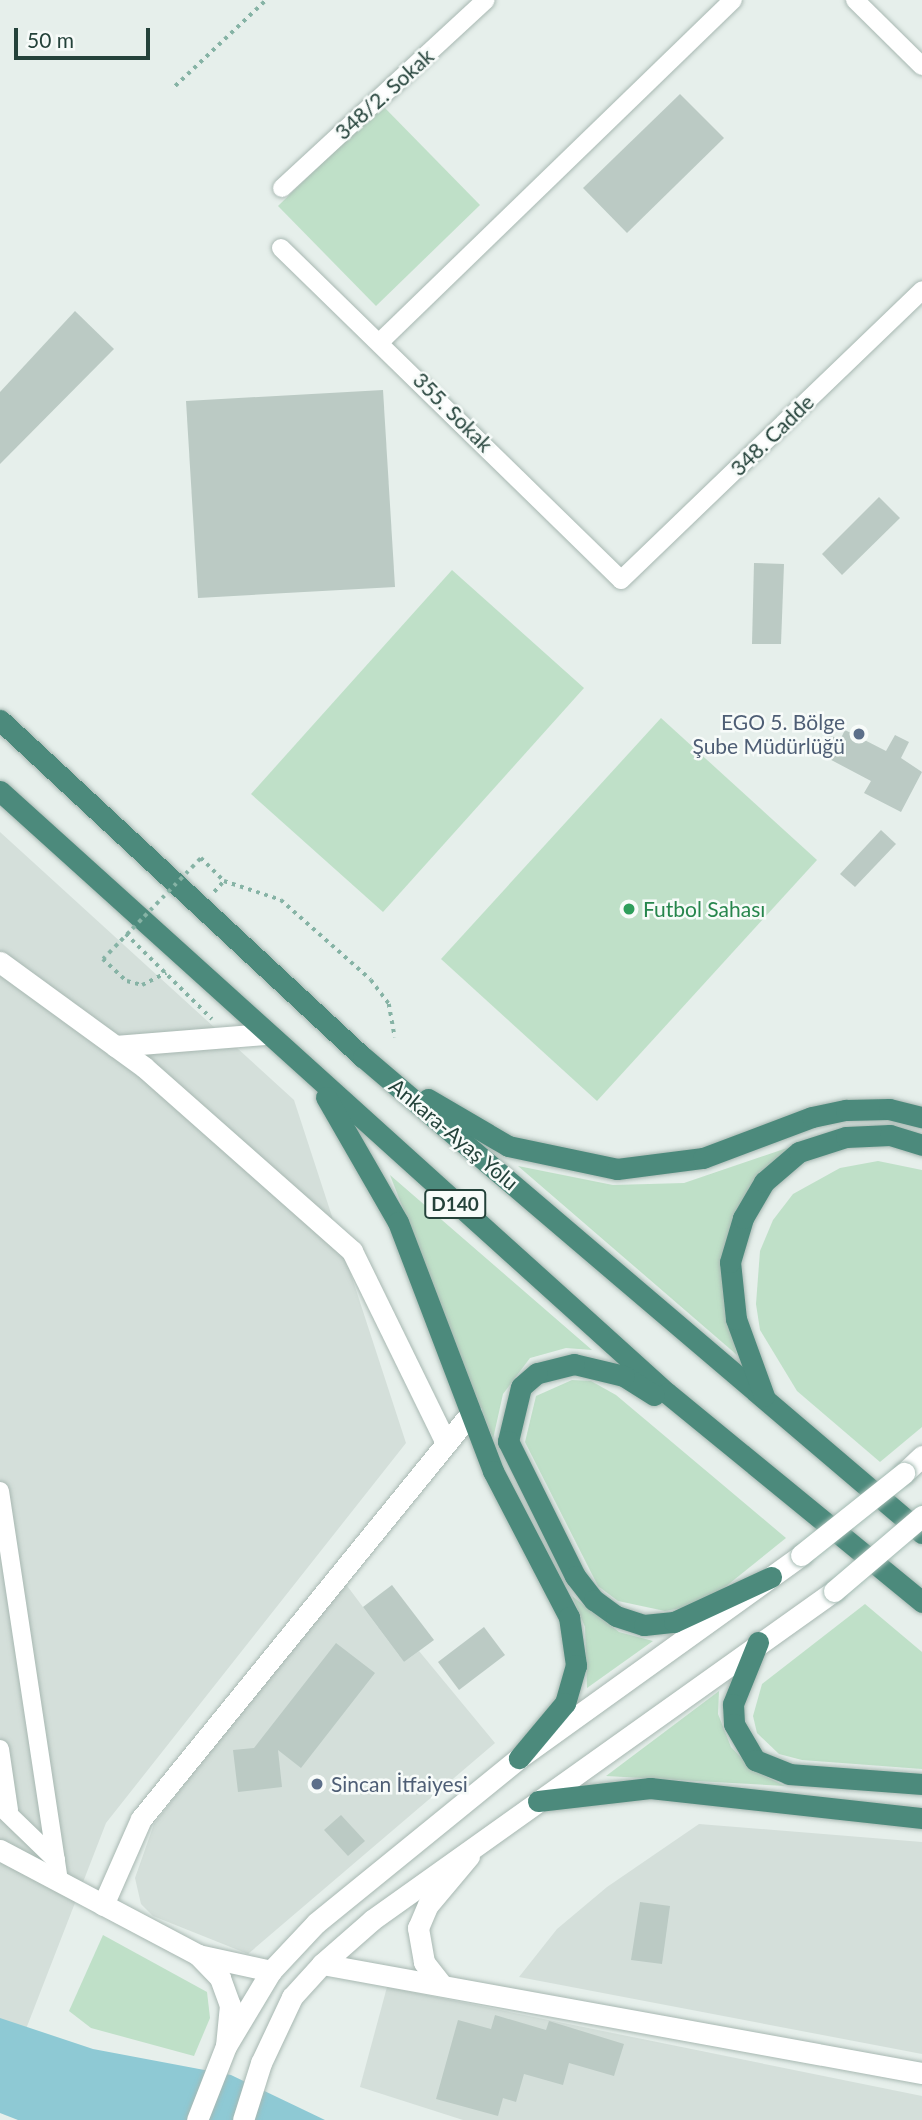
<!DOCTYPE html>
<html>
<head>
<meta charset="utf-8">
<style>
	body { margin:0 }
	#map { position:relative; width:922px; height:2120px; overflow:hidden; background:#e6efeb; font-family:Lato,sans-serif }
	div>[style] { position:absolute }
	.built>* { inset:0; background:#d4dfda }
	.green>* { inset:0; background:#bfe0c8 }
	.water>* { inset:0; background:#8ec9d4 }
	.building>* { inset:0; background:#bbcac4 }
	.path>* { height:3.5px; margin-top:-1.75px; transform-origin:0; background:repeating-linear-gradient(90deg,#86b3a5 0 3.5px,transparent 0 8.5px) }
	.roads { filter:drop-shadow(0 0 2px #a8b8b2) drop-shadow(0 0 2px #a8b8b2) }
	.minor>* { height:18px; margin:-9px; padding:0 9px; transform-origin:9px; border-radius:9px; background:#fff }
	.tertiary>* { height:21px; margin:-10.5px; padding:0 10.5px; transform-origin:10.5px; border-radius:10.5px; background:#fff }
	.secondary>* { height:21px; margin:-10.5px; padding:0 10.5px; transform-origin:10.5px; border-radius:10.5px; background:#fff }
	.trunk>* { height:21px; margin:-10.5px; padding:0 10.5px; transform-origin:10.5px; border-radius:10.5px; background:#4c8a7c }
	.path-bridge>* { height:3.5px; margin-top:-1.75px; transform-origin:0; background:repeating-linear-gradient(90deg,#86b3a5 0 3.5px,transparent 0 8.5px) }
	.bridges { filter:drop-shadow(0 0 2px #a4bbb3) drop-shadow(0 0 2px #a4bbb3) }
	.secondary-bridge>* { height:21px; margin:-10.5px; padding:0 10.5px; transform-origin:10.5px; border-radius:10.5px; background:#fff }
	.dots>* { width:19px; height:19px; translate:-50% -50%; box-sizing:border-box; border:4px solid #f7fbf9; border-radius:50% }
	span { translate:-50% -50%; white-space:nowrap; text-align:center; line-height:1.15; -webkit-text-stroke:5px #f7fbf9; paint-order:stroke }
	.shield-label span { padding:2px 5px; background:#f7fbf9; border:2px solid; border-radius:5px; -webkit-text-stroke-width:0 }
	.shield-label { font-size:19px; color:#24423a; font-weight:700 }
	.street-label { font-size:21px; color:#24423a }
	.service-label { font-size:21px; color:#4e5e75 }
	.right { translate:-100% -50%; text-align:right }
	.left { translate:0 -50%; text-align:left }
	.leisure-label { font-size:21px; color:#27864d }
	.scale { position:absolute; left:14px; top:28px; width:136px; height:32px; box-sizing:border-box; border:4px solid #24423a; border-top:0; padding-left:9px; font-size:21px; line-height:24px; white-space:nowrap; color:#24423a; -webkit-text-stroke:5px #f7fbf9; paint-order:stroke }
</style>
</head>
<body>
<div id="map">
	<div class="built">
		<i style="clip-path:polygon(0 832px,294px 1100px,406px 1443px,106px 1823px,26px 2029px,0 2019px)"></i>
		<i style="clip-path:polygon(342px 1579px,404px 1662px,419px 1651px,495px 1743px,248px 1954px,153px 1916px,141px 1904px,135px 1878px,154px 1824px)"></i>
		<i style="clip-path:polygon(699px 1824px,922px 1842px,922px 2054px,519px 1977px,557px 1929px,607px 1887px)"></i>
		<i style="clip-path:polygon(387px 1987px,922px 2096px,922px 2120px,463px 2120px,360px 2087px)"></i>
	</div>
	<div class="green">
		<i style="clip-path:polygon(382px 105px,480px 205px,376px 306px,278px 206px)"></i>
		<i style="clip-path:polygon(452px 570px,584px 688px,383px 912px,251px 794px)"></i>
		<i style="clip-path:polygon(661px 718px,817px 860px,597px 1101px,441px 959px)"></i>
		<i style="clip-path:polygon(840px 1130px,763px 1183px,724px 1303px,737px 1355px,518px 1166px,613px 1185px,684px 1183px)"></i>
		<i style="clip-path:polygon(878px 1161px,922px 1170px,922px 1427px,880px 1462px,797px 1391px,760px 1330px,756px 1304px,760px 1251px,773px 1220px,793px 1194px,840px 1168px)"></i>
		<i style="clip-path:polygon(390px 1175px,592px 1350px,566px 1348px,530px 1358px,503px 1394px,493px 1439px)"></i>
		<i style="clip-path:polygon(572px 1380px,591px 1381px,616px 1395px,786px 1538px,704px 1604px,665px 1611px,618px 1601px,598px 1586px,525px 1442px,536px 1396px)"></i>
		<i style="clip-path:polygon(572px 1596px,619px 1632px,653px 1641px,587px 1688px,585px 1627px)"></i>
		<i style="clip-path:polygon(865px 1604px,922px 1652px,922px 1769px,802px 1760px,779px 1754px,757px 1733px,753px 1716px,762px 1684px)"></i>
		<i style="clip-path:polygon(719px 1691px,718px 1714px,731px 1747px,753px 1770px,785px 1786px,606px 1776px)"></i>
		<i style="clip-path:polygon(103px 1935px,207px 1992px,210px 2018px,194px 2056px,91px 2028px,69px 2011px)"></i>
	</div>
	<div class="water">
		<i style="clip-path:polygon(0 2018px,93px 2049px,231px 2075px,325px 2120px,18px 2120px,0 2113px)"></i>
	</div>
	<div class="building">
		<i style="clip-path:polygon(680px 94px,724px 138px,627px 233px,583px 188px)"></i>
		<i style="clip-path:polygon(75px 311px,114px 349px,0 464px,0 392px)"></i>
		<i style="clip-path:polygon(383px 390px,395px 587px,198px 598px,186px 401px)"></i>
		<i style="clip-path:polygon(879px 497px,900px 518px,842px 575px,822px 554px)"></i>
		<i style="clip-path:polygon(754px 563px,784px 564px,781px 644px,752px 644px)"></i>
		<i style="clip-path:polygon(845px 730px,886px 751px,895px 735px,909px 742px,901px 758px,922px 772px,901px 812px,864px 793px,871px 781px,818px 753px,828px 734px,840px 740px)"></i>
		<i style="clip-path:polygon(881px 830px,896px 844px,855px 887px,840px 874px)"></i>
		<i style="clip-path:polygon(392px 1585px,434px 1640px,404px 1662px,363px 1607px)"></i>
		<i style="clip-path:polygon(484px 1627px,505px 1655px,459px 1690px,438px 1662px)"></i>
		<i style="clip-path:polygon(336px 1643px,375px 1673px,301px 1768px,278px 1750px,282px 1787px,238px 1792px,233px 1750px,254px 1748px)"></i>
		<i style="clip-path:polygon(341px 1815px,365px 1841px,348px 1856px,324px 1830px)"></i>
		<i style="clip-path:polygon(640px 1902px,670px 1906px,662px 1964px,631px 1960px)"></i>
		<i style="clip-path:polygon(495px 2015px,546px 2030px,549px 2021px,624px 2044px,614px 2076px,569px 2063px,563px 2085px,524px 2074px,516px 2102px,503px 2098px,498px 2116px,436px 2099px,458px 2020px,491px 2029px)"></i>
	</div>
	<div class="path">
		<i style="left:175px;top:86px;width:125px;rotate:-43.4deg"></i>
		<i style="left:201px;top:858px;width:33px;rotate:45deg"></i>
		<i style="left:224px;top:881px;width:60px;rotate:18.4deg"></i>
		<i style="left:281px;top:900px;width:120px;rotate:41.6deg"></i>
		<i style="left:371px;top:980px;width:30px;rotate:53deg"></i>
		<i style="left:389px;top:1004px;width:34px;rotate:80deg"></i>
		<i style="left:214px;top:892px;width:15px;rotate:-48deg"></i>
		<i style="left:126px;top:934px;width:121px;rotate:44.7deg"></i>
		<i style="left:103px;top:959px;width:33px;rotate:43deg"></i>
		<i style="left:127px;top:981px;width:16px;rotate:15deg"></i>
		<i style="left:142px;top:985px;width:27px;rotate:-27deg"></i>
	</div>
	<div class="roads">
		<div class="minor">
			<i style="left:855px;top:0;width:94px;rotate:44.6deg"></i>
			<i style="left:282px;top:188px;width:277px;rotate:-42.7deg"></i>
			<i style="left:281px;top:248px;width:475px;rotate:44.3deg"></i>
			<i style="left:621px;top:580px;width:418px;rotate:-43.9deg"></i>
			<i style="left:381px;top:341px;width:490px;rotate:-44.1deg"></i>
			<i style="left:0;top:1491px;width:395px;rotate:81.4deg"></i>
			<i style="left:0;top:1749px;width:62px;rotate:81.6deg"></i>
			<i style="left:0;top:1806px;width:78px;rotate:44deg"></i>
		</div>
		<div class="tertiary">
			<i style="left:0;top:962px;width:178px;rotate:36.1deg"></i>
			<i style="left:144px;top:1067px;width:278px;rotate:41.5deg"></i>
			<i style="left:352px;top:1251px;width:214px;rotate:63.9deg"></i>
			<i style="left:115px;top:1046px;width:150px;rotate:-4.6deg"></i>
			<i style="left:0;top:1850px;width:224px;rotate:27.9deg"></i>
			<i style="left:198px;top:1955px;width:75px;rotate:12.4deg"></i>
			<i style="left:103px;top:1905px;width:94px;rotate:-66.2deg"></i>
			<i style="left:141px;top:1819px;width:523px;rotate:-50.9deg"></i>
			<i style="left:198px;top:1955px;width:32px;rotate:46deg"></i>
			<i style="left:220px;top:1978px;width:29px;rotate:70deg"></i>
			<i style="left:230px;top:2005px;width:41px;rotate:95.6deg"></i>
			<i style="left:322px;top:1964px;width:610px;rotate:10.3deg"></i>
			<i style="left:441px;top:1984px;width:28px;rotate:-128deg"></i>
			<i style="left:424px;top:1962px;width:35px;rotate:-100deg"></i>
			<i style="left:418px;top:1928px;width:25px;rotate:-67deg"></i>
			<i style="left:428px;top:1905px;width:64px;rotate:-50.1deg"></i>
		</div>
		<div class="secondary">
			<i style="left:904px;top:1473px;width:25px;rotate:-43deg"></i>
			<i style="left:197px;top:2120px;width:79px;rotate:-68.6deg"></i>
			<i style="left:226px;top:2046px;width:87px;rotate:-59deg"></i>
			<i style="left:271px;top:1971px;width:66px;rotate:-46.8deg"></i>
			<i style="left:316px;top:1923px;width:262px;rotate:-39.1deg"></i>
			<i style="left:519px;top:1758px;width:347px;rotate:-35.7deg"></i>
			<i style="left:243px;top:2120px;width:60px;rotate:-72.5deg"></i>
			<i style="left:261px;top:2063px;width:73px;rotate:-64.8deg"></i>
			<i style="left:292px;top:1997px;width:45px;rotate:-47.7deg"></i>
			<i style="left:322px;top:1964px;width:67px;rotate:-41.3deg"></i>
			<i style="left:372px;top:1920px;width:567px;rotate:-35.46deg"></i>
		</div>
		<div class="trunk">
			<i style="left:0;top:720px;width:495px;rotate:42.9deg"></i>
			<i style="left:363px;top:1057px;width:734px;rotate:40.42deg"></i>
			<i style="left:0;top:791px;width:898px;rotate:42.07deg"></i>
			<i style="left:667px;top:1393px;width:330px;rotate:39.3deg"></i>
			<i style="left:326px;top:1097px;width:144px;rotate:60.1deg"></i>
			<i style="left:398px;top:1222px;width:267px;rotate:69.1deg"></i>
			<i style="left:493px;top:1471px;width:165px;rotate:62.5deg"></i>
			<i style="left:569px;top:1617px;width:49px;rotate:81.7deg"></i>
			<i style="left:576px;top:1665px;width:40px;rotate:106deg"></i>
			<i style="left:565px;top:1703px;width:72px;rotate:129.9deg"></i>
			<i style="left:428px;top:1099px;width:93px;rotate:30.4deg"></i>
			<i style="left:508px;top:1146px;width:111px;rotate:11.9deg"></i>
			<i style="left:617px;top:1169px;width:87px;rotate:-7.3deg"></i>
			<i style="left:703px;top:1158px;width:116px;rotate:-20.6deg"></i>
			<i style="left:812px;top:1117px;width:35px;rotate:-12deg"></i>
			<i style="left:846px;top:1110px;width:43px;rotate:-1.3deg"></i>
			<i style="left:889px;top:1109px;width:34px;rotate:14deg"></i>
			<i style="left:654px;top:1395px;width:36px;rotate:-148deg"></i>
			<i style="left:624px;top:1376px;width:51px;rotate:-166.5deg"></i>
			<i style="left:574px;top:1364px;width:38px;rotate:166deg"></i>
			<i style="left:537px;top:1373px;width:21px;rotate:139deg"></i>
			<i style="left:521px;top:1387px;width:56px;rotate:103.5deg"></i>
			<i style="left:508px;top:1441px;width:151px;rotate:63.6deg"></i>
			<i style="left:575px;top:1576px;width:31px;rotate:52deg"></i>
			<i style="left:594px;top:1600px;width:27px;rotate:36deg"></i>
			<i style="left:616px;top:1616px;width:29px;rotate:18deg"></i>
			<i style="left:644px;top:1625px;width:30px;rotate:-6deg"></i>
			<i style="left:674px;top:1622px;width:107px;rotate:-24.9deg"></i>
			<i style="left:764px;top:1396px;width:82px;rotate:-110deg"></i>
			<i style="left:736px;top:1319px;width:57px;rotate:-96deg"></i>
			<i style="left:730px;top:1262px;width:46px;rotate:-73.5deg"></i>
			<i style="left:743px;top:1218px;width:42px;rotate:-59.7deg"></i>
			<i style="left:764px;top:1182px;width:46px;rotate:-40.6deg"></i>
			<i style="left:799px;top:1152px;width:49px;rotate:-17.7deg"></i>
			<i style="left:846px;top:1137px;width:44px;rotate:-2.6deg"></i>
			<i style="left:890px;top:1135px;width:34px;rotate:17deg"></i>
			<i style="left:758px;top:1642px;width:67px;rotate:112deg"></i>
			<i style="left:733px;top:1704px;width:20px;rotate:87deg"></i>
			<i style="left:734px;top:1724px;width:42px;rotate:59.7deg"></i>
			<i style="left:755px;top:1760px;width:37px;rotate:22deg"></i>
			<i style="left:789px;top:1774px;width:133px;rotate:4.3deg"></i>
			<i style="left:538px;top:1801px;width:113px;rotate:-6.6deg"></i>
			<i style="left:650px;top:1788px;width:274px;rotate:6.3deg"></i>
		</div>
	</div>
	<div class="path-bridge">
		<i style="left:103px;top:959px;width:141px;rotate:-45.9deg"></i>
	</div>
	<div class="bridges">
		<div class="secondary-bridge">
			<i style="left:801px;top:1555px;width:132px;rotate:-38.5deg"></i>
			<i style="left:834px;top:1591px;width:116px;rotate:-40.4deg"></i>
		</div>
	</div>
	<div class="dots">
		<i style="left:859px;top:734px;background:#5c6f8a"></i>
		<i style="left:629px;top:909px;background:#2e9e5b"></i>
		<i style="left:317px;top:1784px;background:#5c6f8a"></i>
	</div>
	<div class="shield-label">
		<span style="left:455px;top:1204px">D140</span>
	</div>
	<div class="street-label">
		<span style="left:384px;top:94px;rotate:-42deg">348/2. Sokak</span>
		<span style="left:453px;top:412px;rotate:45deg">355. Sokak</span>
		<span style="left:772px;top:435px;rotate:-44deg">348. Cadde</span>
		<span style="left:454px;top:1134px;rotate:40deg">Ankara-Ayaş Yolu</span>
	</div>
	<div class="service-label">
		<span class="right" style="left:845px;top:734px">EGO 5. Bölge<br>Şube Müdürlüğü</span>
		<span class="left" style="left:331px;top:1784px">Sincan İtfaiyesi</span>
	</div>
	<div class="leisure-label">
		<span class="left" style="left:643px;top:909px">Futbol Sahası</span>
	</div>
	<div class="scale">50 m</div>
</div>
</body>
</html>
